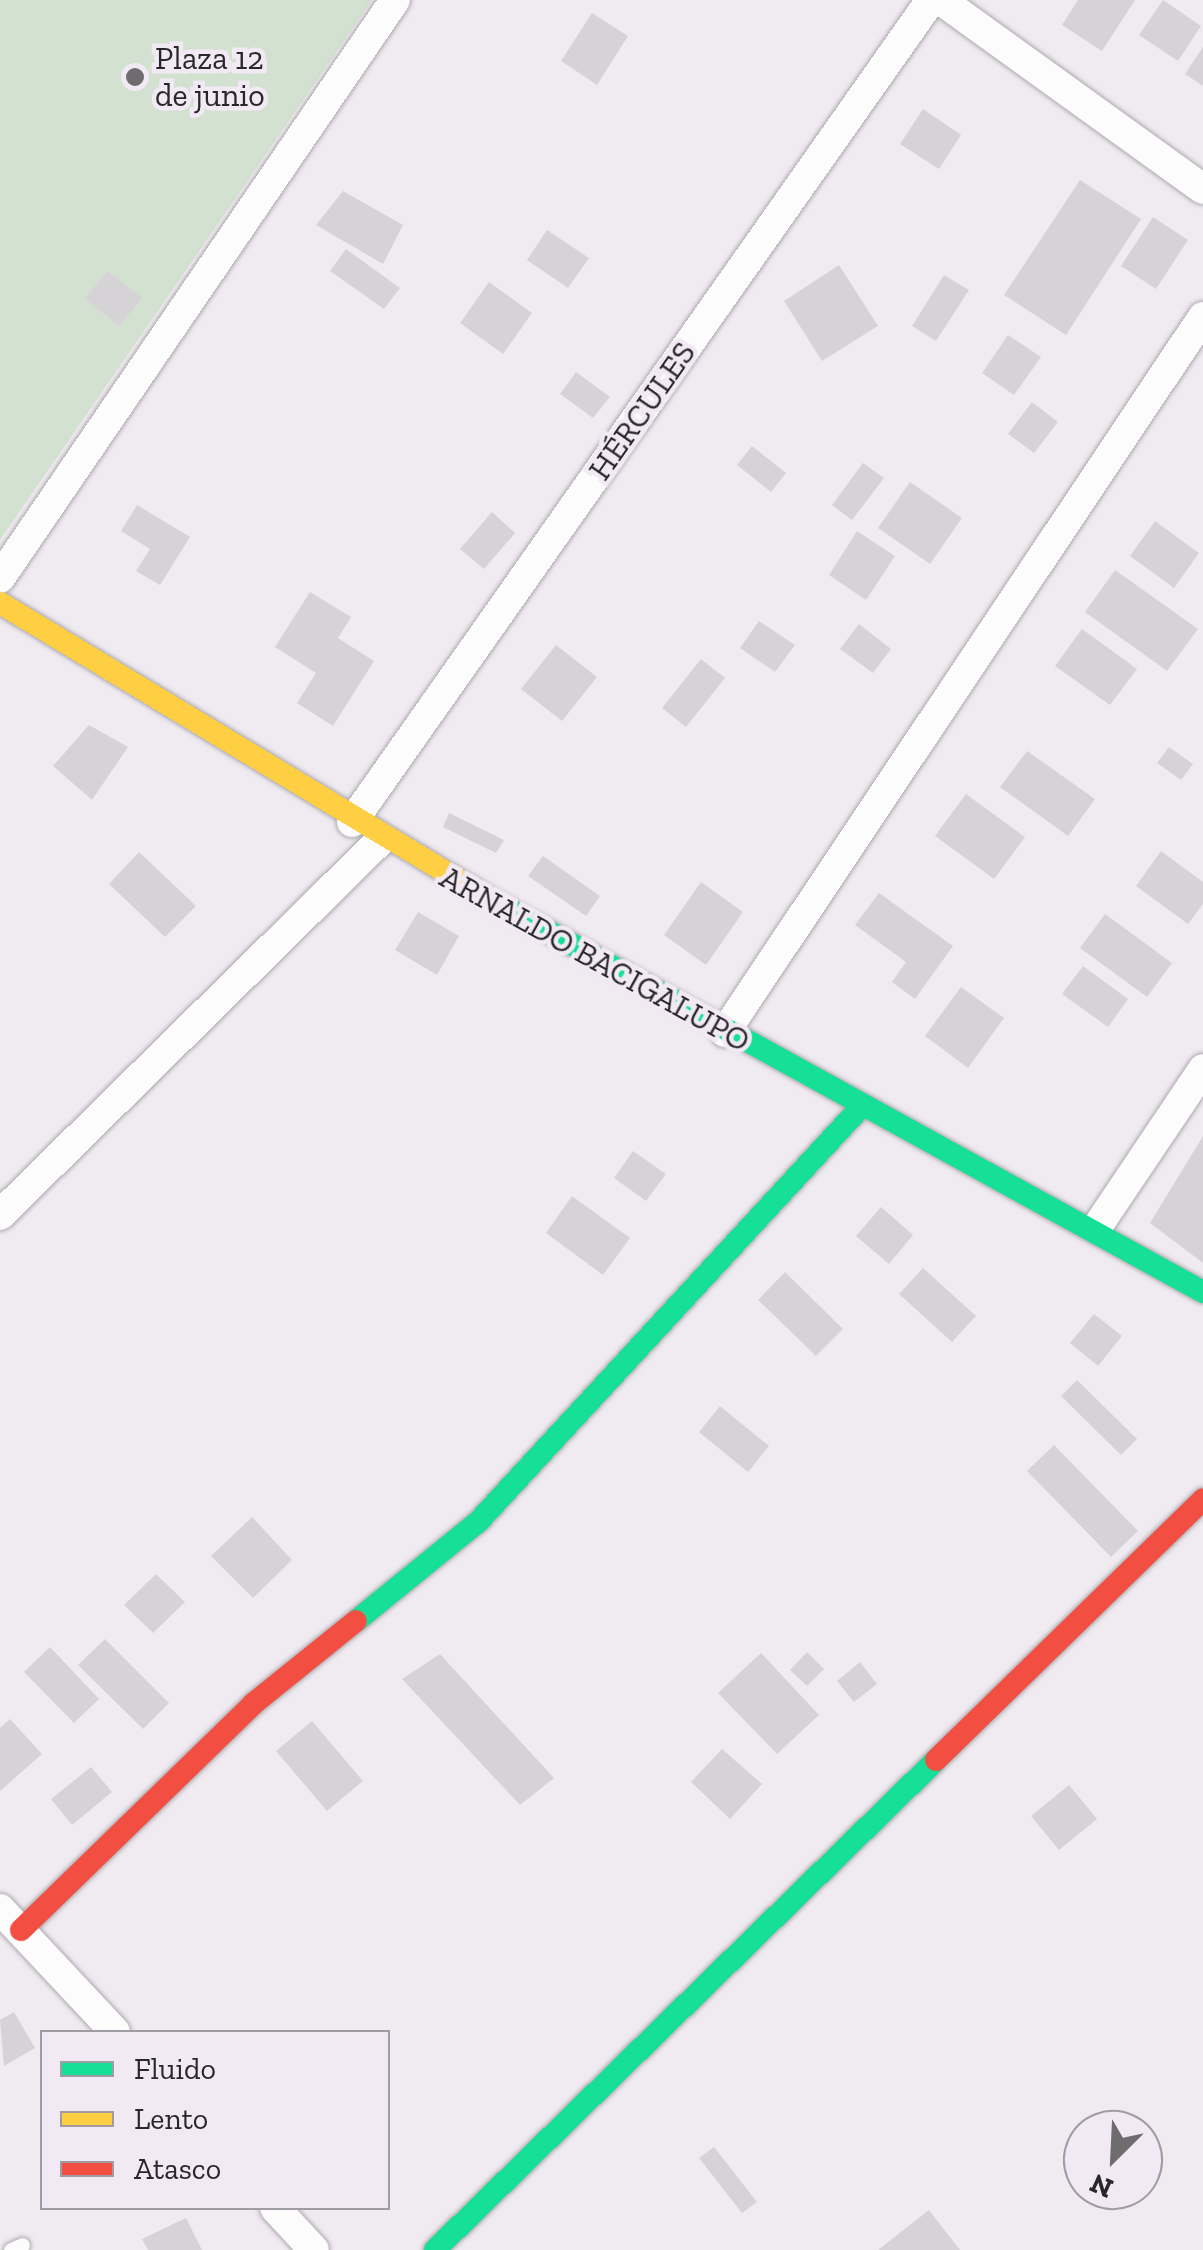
<!DOCTYPE html>
<html>
<head>
<meta charset="utf-8">
<style>
	body { margin:0 }
	#map { position:relative; width:1203px; height:2250px; overflow:hidden; background:#f0ebf1; font-family:"Zilla Slab",serif }
	div>[style] { position:absolute }
	.green>* { inset:0; background:#d3e1d0 }
	.building>* { inset:0; background:#d6d3d7 }
	.roads { filter:drop-shadow(0 0 2px #aca9ad) drop-shadow(0 0 2px #aca9ad) }
	.lane>* { height:15px; margin:-7.5px; padding:0 7.5px; transform-origin:7.5px; border-radius:7.5px; background:#fdfcfd }
	.street>* { height:30px; margin:-15px; padding:0 15px; transform-origin:15px; border-radius:15px; background:#fdfcfd }
	.fast>* { height:22px; margin:-11px; padding:0 11px; transform-origin:11px; border-radius:11px; background:#16e098 }
	.slow>* { height:22px; margin:-11px; padding:0 11px; transform-origin:11px; border-radius:11px; background:#ffcf43 }
	.jam>* { height:22px; margin:-11px; padding:0 11px; transform-origin:11px; border-radius:11px; background:#f24e42 }
	.dots>* { width:28px; height:28px; translate:-50% -50%; box-sizing:border-box; border:5px solid #f1e9f3; border-radius:50% }
	span { translate:-50% -50%; white-space:nowrap; text-align:center; line-height:1.15; -webkit-text-stroke:9px #f1e9f3; paint-order:stroke }
	.poi-label { font-size:32px; color:#2a272b }
	.left { translate:0 -50%; text-align:left }
	.street-label { font-size:32px; color:#2a272b }
	.legend { position:absolute; left:40px; top:2030px; width:350px; height:180px; box-sizing:border-box; background:#f1e9f3; border:2px solid #a19ba3; margin:0; padding:12px 18px; list-style:none; font-size:30px; color:#2a272b }
	.legend li { display:flex; align-items:center; gap:20px; height:50px }
	.legend b { width:50px; border:2px solid #a19ba3 }
	.north { position:absolute; left:1063px; top:2110px; width:100px; height:100px; box-sizing:border-box; background:#f1e9f3; border:2px solid #a19ba3; border-radius:50%; rotate:204deg; font-size:28px; font-weight:700; line-height:40px; text-align:center; color:#2a272b }
	.north::after { content:''; display:block; margin:auto; width:35px; height:45px; background:#6f6c70; clip-path:polygon(50% 0,100% 100%,50% 72%,0 100%) }
</style>
</head>
<body>
<div id="map">
	<div class="green">
		<i style="clip-path:polygon(0 0,372px 0,0 540px)"></i>
	</div>
	<div class="building">
		<i style="clip-path:polygon(1078px 0,1135px 0,1102px 51px,1062px 25px)"></i>
		<i style="clip-path:polygon(1163px 0,1201px 26px,1178px 61px,1139px 35px)"></i>
		<i style="clip-path:polygon(592px 13px,628px 36px,597px 85px,561px 61px)"></i>
		<i style="clip-path:polygon(1203px 47px,1203px 86px,1185px 74px)"></i>
		<i style="clip-path:polygon(923px 109px,961px 135px,939px 169px,900px 144px)"></i>
		<i style="clip-path:polygon(1080px 180px,1141px 219px,1066px 335px,1004px 295px)"></i>
		<i style="clip-path:polygon(343px 191px,403px 225px,383px 264px,316px 225px)"></i>
		<i style="clip-path:polygon(1153px 217px,1188px 240px,1156px 289px,1121px 266px)"></i>
		<i style="clip-path:polygon(547px 230px,589px 258px,568px 288px,527px 260px)"></i>
		<i style="clip-path:polygon(346px 249px,400px 288px,384px 309px,330px 271px)"></i>
		<i style="clip-path:polygon(839px 265px,878px 326px,822px 361px,784px 301px)"></i>
		<i style="clip-path:polygon(107px 271px,142px 298px,119px 326px,85px 299px)"></i>
		<i style="clip-path:polygon(944px 275px,969px 290px,936px 341px,912px 326px)"></i>
		<i style="clip-path:polygon(489px 282px,532px 313px,503px 354px,460px 323px)"></i>
		<i style="clip-path:polygon(1008px 335px,1041px 357px,1014px 395px,982px 373px)"></i>
		<i style="clip-path:polygon(576px 372px,610px 397px,593px 418px,560px 394px)"></i>
		<i style="clip-path:polygon(1032px 402px,1058px 422px,1034px 453px,1008px 434px)"></i>
		<i style="clip-path:polygon(752px 446px,786px 473px,771px 492px,737px 465px)"></i>
		<i style="clip-path:polygon(863px 463px,884px 478px,852px 520px,832px 505px)"></i>
		<i style="clip-path:polygon(910px 482px,962px 518px,930px 564px,878px 528px)"></i>
		<i style="clip-path:polygon(137px 505px,190px 537px,160px 585px,136px 571px,150px 549px,121px 531px)"></i>
		<i style="clip-path:polygon(492px 512px,515px 533px,484px 569px,460px 549px)"></i>
		<i style="clip-path:polygon(1155px 521px,1199px 553px,1174px 588px,1130px 556px)"></i>
		<i style="clip-path:polygon(857px 531px,895px 556px,866px 600px,829px 575px)"></i>
		<i style="clip-path:polygon(1115px 570px,1198px 629px,1167px 671px,1085px 612px)"></i>
		<i style="clip-path:polygon(310px 592px,351px 617px,338px 638px,374px 661px,333px 726px,297px 703px,316px 673px,275px 647px)"></i>
		<i style="clip-path:polygon(759px 621px,795px 645px,775px 672px,740px 648px)"></i>
		<i style="clip-path:polygon(859px 624px,891px 649px,873px 673px,840px 649px)"></i>
		<i style="clip-path:polygon(1082px 629px,1137px 669px,1110px 705px,1055px 666px)"></i>
		<i style="clip-path:polygon(556px 645px,597px 677px,562px 721px,521px 689px)"></i>
		<i style="clip-path:polygon(701px 659px,725px 678px,686px 727px,662px 708px)"></i>
		<i style="clip-path:polygon(89px 725px,128px 747px,92px 800px,53px 766px)"></i>
		<i style="clip-path:polygon(1169px 747px,1193px 764px,1181px 780px,1157px 763px)"></i>
		<i style="clip-path:polygon(1027px 751px,1095px 799px,1068px 836px,1000px 787px)"></i>
		<i style="clip-path:polygon(966px 794px,1025px 837px,994px 879px,935px 836px)"></i>
		<i style="clip-path:polygon(449px 813px,504px 840px,496px 853px,443px 827px)"></i>
		<i style="clip-path:polygon(1161px 851px,1203px 882px,1203px 904px,1188px 924px,1136px 886px)"></i>
		<i style="clip-path:polygon(139px 852px,196px 906px,165px 937px,109px 884px)"></i>
		<i style="clip-path:polygon(543px 856px,600px 896px,586px 916px,528px 876px)"></i>
		<i style="clip-path:polygon(701px 882px,743px 912px,706px 965px,664px 935px)"></i>
		<i style="clip-path:polygon(879px 893px,953px 946px,915px 999px,892px 982px,906px 962px,855px 925px)"></i>
		<i style="clip-path:polygon(418px 912px,459px 936px,437px 975px,395px 950px)"></i>
		<i style="clip-path:polygon(1105px 914px,1172px 963px,1147px 997px,1080px 948px)"></i>
		<i style="clip-path:polygon(1083px 966px,1128px 999px,1108px 1027px,1062px 994px)"></i>
		<i style="clip-path:polygon(961px 987px,1004px 1018px,968px 1068px,925px 1036px)"></i>
		<i style="clip-path:polygon(1203px 1136px,1203px 1263px,1150px 1223px)"></i>
		<i style="clip-path:polygon(633px 1151px,666px 1174px,646px 1201px,614px 1178px)"></i>
		<i style="clip-path:polygon(572px 1196px,630px 1238px,603px 1275px,546px 1233px)"></i>
		<i style="clip-path:polygon(881px 1207px,913px 1235px,889px 1264px,856px 1236px)"></i>
		<i style="clip-path:polygon(923px 1268px,976px 1316px,952px 1342px,899px 1294px)"></i>
		<i style="clip-path:polygon(785px 1272px,843px 1329px,816px 1356px,758px 1300px)"></i>
		<i style="clip-path:polygon(1094px 1314px,1122px 1336px,1098px 1366px,1070px 1343px)"></i>
		<i style="clip-path:polygon(1077px 1380px,1137px 1439px,1121px 1455px,1061px 1396px)"></i>
		<i style="clip-path:polygon(720px 1406px,769px 1446px,748px 1472px,699px 1432px)"></i>
		<i style="clip-path:polygon(1054px 1445px,1138px 1531px,1111px 1557px,1027px 1471px)"></i>
		<i style="clip-path:polygon(252px 1517px,292px 1560px,253px 1598px,211px 1556px)"></i>
		<i style="clip-path:polygon(156px 1574px,185px 1602px,153px 1633px,124px 1605px)"></i>
		<i style="clip-path:polygon(105px 1639px,169px 1703px,143px 1729px,78px 1665px)"></i>
		<i style="clip-path:polygon(50px 1647px,99px 1699px,74px 1723px,24px 1672px)"></i>
		<i style="clip-path:polygon(807px 1652px,824px 1669px,807px 1686px,790px 1670px)"></i>
		<i style="clip-path:polygon(761px 1653px,819px 1715px,777px 1754px,718px 1693px)"></i>
		<i style="clip-path:polygon(440px 1654px,554px 1778px,520px 1805px,402px 1679px)"></i>
		<i style="clip-path:polygon(860px 1662px,877px 1684px,854px 1702px,837px 1681px)"></i>
		<i style="clip-path:polygon(10px 1719px,42px 1754px,0 1791px,0 1728px)"></i>
		<i style="clip-path:polygon(312px 1721px,363px 1781px,327px 1811px,276px 1751px)"></i>
		<i style="clip-path:polygon(722px 1749px,762px 1784px,730px 1819px,691px 1782px)"></i>
		<i style="clip-path:polygon(91px 1767px,112px 1792px,72px 1825px,51px 1799px)"></i>
		<i style="clip-path:polygon(1069px 1785px,1097px 1819px,1059px 1850px,1031px 1816px)"></i>
		<i style="clip-path:polygon(14px 2012px,35px 2048px,4px 2066px,0 2020px)"></i>
		<i style="clip-path:polygon(714px 2147px,757px 2202px,742px 2213px,699px 2158px)"></i>
		<i style="clip-path:polygon(929px 2210px,960px 2250px,878px 2250px)"></i>
		<i style="clip-path:polygon(186px 2218px,202px 2250px,148px 2250px,142px 2239px)"></i>
	</div>
	<div class="roads">
		<div class="lane">
			<i style="left:11px;top:2250px;width:12px;rotate:-24deg"></i>
		</div>
		<div class="street">
			<i style="left:941px;top:0;width:323px;rotate:35.8deg"></i>
			<i style="left:0;top:578px;width:700px;rotate:-55.65deg"></i>
			<i style="left:352px;top:822px;width:1005px;rotate:-54.84deg"></i>
			<i style="left:725px;top:1032px;width:860px;rotate:-56.24deg"></i>
			<i style="left:0;top:1215px;width:536px;rotate:-44.55deg"></i>
			<i style="left:1097px;top:1227px;width:190px;rotate:-56.1deg"></i>
			<i style="left:0;top:1909px;width:168px;rotate:46.9deg"></i>
			<i style="left:275px;top:2208px;width:57px;rotate:47.1deg"></i>
		</div>
		<div class="fast">
			<i style="left:497px;top:903px;width:806px;rotate:28.85deg"></i>
			<i style="left:356px;top:1621px;width:157px;rotate:-39.1deg"></i>
			<i style="left:478px;top:1522px;width:563px;rotate:-47.3deg"></i>
			<i style="left:435px;top:2250px;width:701px;rotate:-44.36deg"></i>
		</div>
		<div class="slow">
			<i style="left:0;top:603px;width:581px;rotate:31.12deg"></i>
		</div>
		<div class="jam">
			<i style="left:936px;top:1760px;width:373px;rotate:-44.3deg"></i>
			<i style="left:21px;top:1930px;width:324px;rotate:-44.2deg"></i>
			<i style="left:253px;top:1704px;width:132px;rotate:-38.9deg"></i>
		</div>
	</div>
	<div class="dots">
		<i style="left:135px;top:77px;background:#6f6c70"></i>
	</div>
	<div class="poi-label">
		<span class="left" style="left:155px;top:77px">Plaza 12<br>de junio</span>
	</div>
	<div class="street-label">
		<span style="left:642px;top:411px;rotate:-55deg">HÉRCULES</span>
		<span style="left:595px;top:959px;rotate:29deg">ARNALDO BACIGALUPO</span>
	</div>
	<ul class="legend">
	<li><b style="height:12px;background:#16e098"></b>Fluido</li>
	<li><b style="height:12px;background:#ffcf43"></b>Lento</li>
	<li><b style="height:12px;background:#f24e42"></b>Atasco</li>
	</ul>
	<div class="north">N</div>
</div>
</body>
</html>
